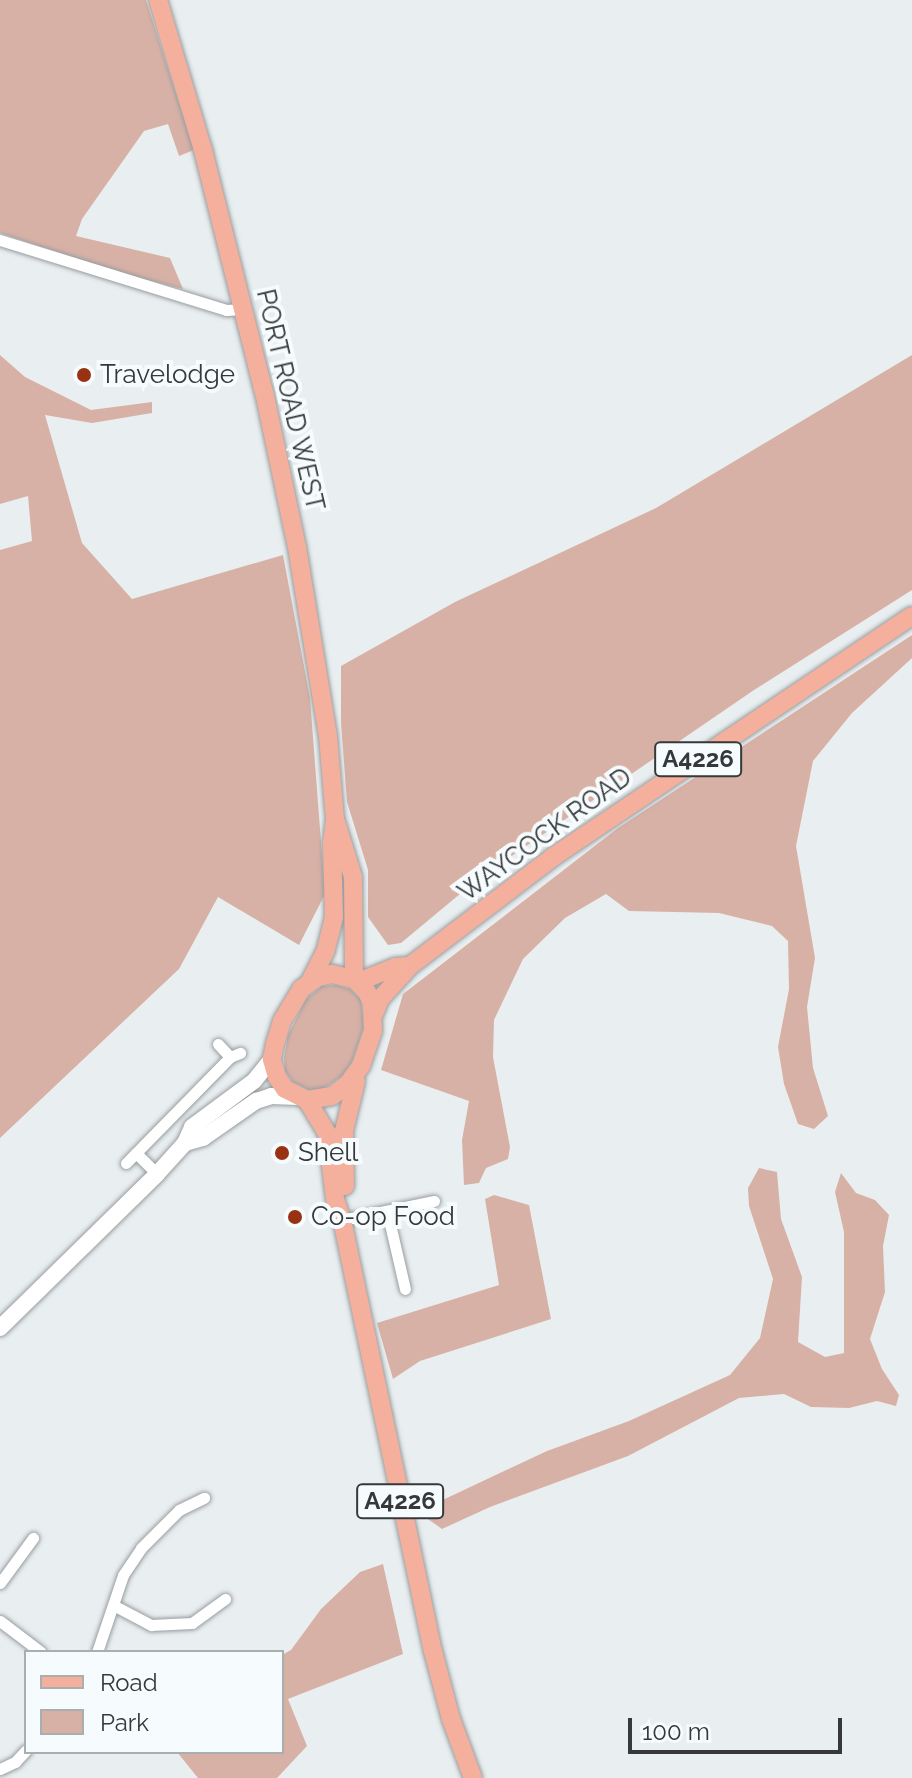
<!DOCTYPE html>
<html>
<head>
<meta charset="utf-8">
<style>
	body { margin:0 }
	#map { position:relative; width:912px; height:1778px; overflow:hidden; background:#e9eff1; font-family:Raleway,sans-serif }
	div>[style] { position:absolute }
	.green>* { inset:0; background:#d8b1a6 }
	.roads { filter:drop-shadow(0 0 2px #989d9f) drop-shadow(0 0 2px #989d9f) }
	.minor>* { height:11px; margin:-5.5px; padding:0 5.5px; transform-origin:5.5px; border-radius:5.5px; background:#fff }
	.secondary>* { height:16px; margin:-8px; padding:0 8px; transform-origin:8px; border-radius:8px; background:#fff }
	.primary>* { height:18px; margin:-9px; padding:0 9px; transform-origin:9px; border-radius:9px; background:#f5b09d }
	.dots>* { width:22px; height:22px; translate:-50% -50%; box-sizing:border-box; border:4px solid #f6fcfe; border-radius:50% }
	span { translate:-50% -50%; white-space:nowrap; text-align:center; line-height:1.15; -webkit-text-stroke:8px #f6fcfe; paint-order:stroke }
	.shield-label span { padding:2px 6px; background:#f6fcfe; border:2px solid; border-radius:6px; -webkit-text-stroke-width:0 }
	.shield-label { font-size:24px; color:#363839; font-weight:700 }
	.poi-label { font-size:26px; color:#363839 }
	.left { translate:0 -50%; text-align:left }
	.street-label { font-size:26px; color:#363839 }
	.legend { position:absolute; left:24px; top:1650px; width:260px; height:104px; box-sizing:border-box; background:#f6fcfe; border:2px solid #a9aeaf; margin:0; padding:10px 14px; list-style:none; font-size:24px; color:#363839 }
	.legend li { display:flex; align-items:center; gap:16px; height:40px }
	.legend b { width:40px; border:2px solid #a9aeaf }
	.scale { position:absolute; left:628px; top:1718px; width:214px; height:36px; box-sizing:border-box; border:4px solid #363839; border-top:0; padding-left:10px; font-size:24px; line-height:28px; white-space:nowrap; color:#363839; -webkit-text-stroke:6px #f6fcfe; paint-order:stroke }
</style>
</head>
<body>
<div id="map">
	<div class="green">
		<i style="clip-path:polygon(0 0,146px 0,194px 150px,179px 156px,168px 124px,144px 131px,82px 219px,76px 236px,170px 258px,183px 289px,117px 272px,0 233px)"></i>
		<i style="clip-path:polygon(0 355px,25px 377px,91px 410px,152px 402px,152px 413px,92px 423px,45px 415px,82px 543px,132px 599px,283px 555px,310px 698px,325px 894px,299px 945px,218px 897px,179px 969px,0 1138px,0 550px,32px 541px,28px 496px,0 504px)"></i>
		<i style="clip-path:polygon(912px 355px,912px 590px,754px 690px,478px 879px,401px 943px,388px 945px,368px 917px,368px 870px,347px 802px,341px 723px,341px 666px,455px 602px,656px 508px)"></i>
		<i style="clip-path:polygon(912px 635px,912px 658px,852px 713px,813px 761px,796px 846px,815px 958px,807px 1007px,813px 1068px,828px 1116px,814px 1129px,798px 1124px,784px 1084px,778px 1047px,789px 989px,788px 941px,772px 926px,719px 913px,629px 911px,606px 894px,565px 918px,523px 959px,494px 1020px,493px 1057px,510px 1147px,508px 1159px,486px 1168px,479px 1183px,464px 1185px,462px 1140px,469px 1101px,381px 1070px,403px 994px,618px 828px)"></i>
		<i style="clip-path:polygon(336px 985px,350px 989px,361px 1000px,364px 1027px,352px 1062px,342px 1076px,323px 1089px,309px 1090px,293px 1082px,285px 1071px,284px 1057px,288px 1035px,306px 999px,322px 986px)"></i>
		<i style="clip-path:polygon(759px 1168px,777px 1172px,781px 1219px,802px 1277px,798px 1342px,825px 1357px,844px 1353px,844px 1232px,835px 1192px,841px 1173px,856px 1193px,875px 1200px,889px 1215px,883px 1246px,885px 1292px,870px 1339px,882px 1369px,899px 1395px,896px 1406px,877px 1401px,849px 1408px,811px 1407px,784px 1394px,739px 1398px,628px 1456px,490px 1507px,442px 1529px,425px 1517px,432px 1505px,547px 1451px,629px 1421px,730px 1375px,760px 1338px,773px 1279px,749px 1206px,748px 1188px)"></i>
		<i style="clip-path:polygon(494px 1195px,529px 1205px,551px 1319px,420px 1361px,393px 1379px,377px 1323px,499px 1285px,485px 1199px)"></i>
		<i style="clip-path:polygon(383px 1564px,403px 1654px,288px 1699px,307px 1746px,277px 1778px,198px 1778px,177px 1752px,282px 1752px,282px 1655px,291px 1650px,321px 1609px,360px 1572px)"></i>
	</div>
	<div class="roads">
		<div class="minor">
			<i style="left:0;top:240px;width:237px;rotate:17.2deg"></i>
			<i style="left:226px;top:310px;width:18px;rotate:-3deg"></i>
			<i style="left:218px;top:1044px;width:18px;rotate:47deg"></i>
			<i style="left:230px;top:1057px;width:11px;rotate:-22deg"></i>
			<i style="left:136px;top:1153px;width:30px;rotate:45deg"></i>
			<i style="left:126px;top:1163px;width:148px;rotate:-45.5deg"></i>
			<i style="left:387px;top:1211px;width:80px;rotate:77deg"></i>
			<i style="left:342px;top:1220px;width:94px;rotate:-11.7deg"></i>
			<i style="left:0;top:1583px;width:56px;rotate:-53.7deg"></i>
			<i style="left:115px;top:1606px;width:41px;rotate:27.8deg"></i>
			<i style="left:151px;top:1625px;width:41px;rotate:-2.8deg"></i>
			<i style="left:192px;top:1623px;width:41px;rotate:-36deg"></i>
			<i style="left:0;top:1621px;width:51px;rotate:37.1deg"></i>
			<i style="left:97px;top:1652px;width:81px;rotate:-71.3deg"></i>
			<i style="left:123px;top:1575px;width:32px;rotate:-56deg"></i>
			<i style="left:141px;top:1548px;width:54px;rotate:-45deg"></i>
			<i style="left:179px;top:1510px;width:28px;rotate:-26deg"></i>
			<i style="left:0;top:1769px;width:17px;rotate:-25deg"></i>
			<i style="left:15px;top:1762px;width:16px;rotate:-47deg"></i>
		</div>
		<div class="secondary">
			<i style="left:185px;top:1143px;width:19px;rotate:-16deg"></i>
			<i style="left:203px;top:1138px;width:65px;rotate:-34.9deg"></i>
			<i style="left:256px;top:1101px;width:16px;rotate:-18deg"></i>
			<i style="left:271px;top:1096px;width:27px;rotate:2deg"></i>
			<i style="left:0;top:1328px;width:220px;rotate:-44.4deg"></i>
			<i style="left:157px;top:1174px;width:42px;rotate:-47.9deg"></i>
			<i style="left:185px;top:1143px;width:17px;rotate:-66deg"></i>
			<i style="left:192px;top:1127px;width:77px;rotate:-36.6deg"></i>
			<i style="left:254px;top:1081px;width:28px;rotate:-51deg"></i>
		</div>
		<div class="primary">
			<i style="left:158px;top:0;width:157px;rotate:73.3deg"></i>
			<i style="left:203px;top:150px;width:250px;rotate:75.9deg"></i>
			<i style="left:264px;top:392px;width:158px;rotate:78deg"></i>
			<i style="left:297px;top:547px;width:192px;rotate:80.7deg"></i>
			<i style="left:328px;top:736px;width:83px;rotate:85.2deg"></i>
			<i style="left:335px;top:819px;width:23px;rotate:97deg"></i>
			<i style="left:332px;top:842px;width:75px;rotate:88.5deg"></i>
			<i style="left:334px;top:917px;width:36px;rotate:104deg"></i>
			<i style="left:325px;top:952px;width:33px;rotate:117deg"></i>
			<i style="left:336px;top:822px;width:58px;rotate:72.8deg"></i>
			<i style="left:353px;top:877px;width:102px;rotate:89.4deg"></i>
			<i style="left:332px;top:974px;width:23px;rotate:13deg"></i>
			<i style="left:354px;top:979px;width:18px;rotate:45deg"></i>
			<i style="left:367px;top:992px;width:13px;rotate:67deg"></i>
			<i style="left:372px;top:1004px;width:27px;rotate:88deg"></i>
			<i style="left:373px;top:1031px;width:37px;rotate:109deg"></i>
			<i style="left:361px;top:1066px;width:22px;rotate:126deg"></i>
			<i style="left:348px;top:1084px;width:20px;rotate:143deg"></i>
			<i style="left:332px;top:1096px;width:25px;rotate:171deg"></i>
			<i style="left:307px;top:1100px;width:25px;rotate:-153deg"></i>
			<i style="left:285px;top:1089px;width:14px;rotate:-124deg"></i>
			<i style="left:277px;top:1077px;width:19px;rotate:-106deg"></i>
			<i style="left:272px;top:1059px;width:15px;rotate:-79deg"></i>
			<i style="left:275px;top:1044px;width:24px;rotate:-73deg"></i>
			<i style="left:282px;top:1021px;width:37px;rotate:-59deg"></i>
			<i style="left:301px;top:989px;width:21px;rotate:-35deg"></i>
			<i style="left:318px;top:977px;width:14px;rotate:-12deg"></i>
			<i style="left:358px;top:982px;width:40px;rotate:-22deg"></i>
			<i style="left:395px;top:967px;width:15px;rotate:-4deg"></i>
			<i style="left:374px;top:1014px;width:16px;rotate:-68deg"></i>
			<i style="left:380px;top:999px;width:45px;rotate:-47.7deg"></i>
			<i style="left:410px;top:966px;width:180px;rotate:-37.3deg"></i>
			<i style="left:553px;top:857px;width:432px;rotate:-33.9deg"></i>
			<i style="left:307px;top:1100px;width:39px;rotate:59deg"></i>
			<i style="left:327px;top:1133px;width:66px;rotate:83.1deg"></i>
			<i style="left:335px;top:1199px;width:22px;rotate:72deg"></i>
			<i style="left:342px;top:1220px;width:441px;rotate:78.1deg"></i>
			<i style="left:433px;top:1651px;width:70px;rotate:75.2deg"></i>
			<i style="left:451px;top:1719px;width:63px;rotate:69.6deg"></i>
			<i style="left:345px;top:1186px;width:55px;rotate:-91deg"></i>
			<i style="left:344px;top:1131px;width:51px;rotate:-76.5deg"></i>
		</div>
	</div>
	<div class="dots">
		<i style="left:84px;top:375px;background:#993213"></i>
		<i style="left:282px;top:1153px;background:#993213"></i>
		<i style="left:295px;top:1217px;background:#993213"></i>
	</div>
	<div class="shield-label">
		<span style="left:698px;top:759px">A4226</span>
		<span style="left:400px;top:1501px">A4226</span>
	</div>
	<div class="poi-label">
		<span class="left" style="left:100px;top:375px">Travelodge</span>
		<span class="left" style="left:298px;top:1153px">Shell</span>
		<span class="left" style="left:311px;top:1217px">Co-op Food</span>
	</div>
	<div class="street-label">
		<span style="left:290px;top:400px;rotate:77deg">PORT ROAD WEST</span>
		<span style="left:545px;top:835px;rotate:-36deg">WAYCOCK ROAD</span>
	</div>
	<ul class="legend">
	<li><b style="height:10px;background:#f5b09d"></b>Road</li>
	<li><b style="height:22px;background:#d8b1a6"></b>Park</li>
	</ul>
	<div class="scale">100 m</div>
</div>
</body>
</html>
